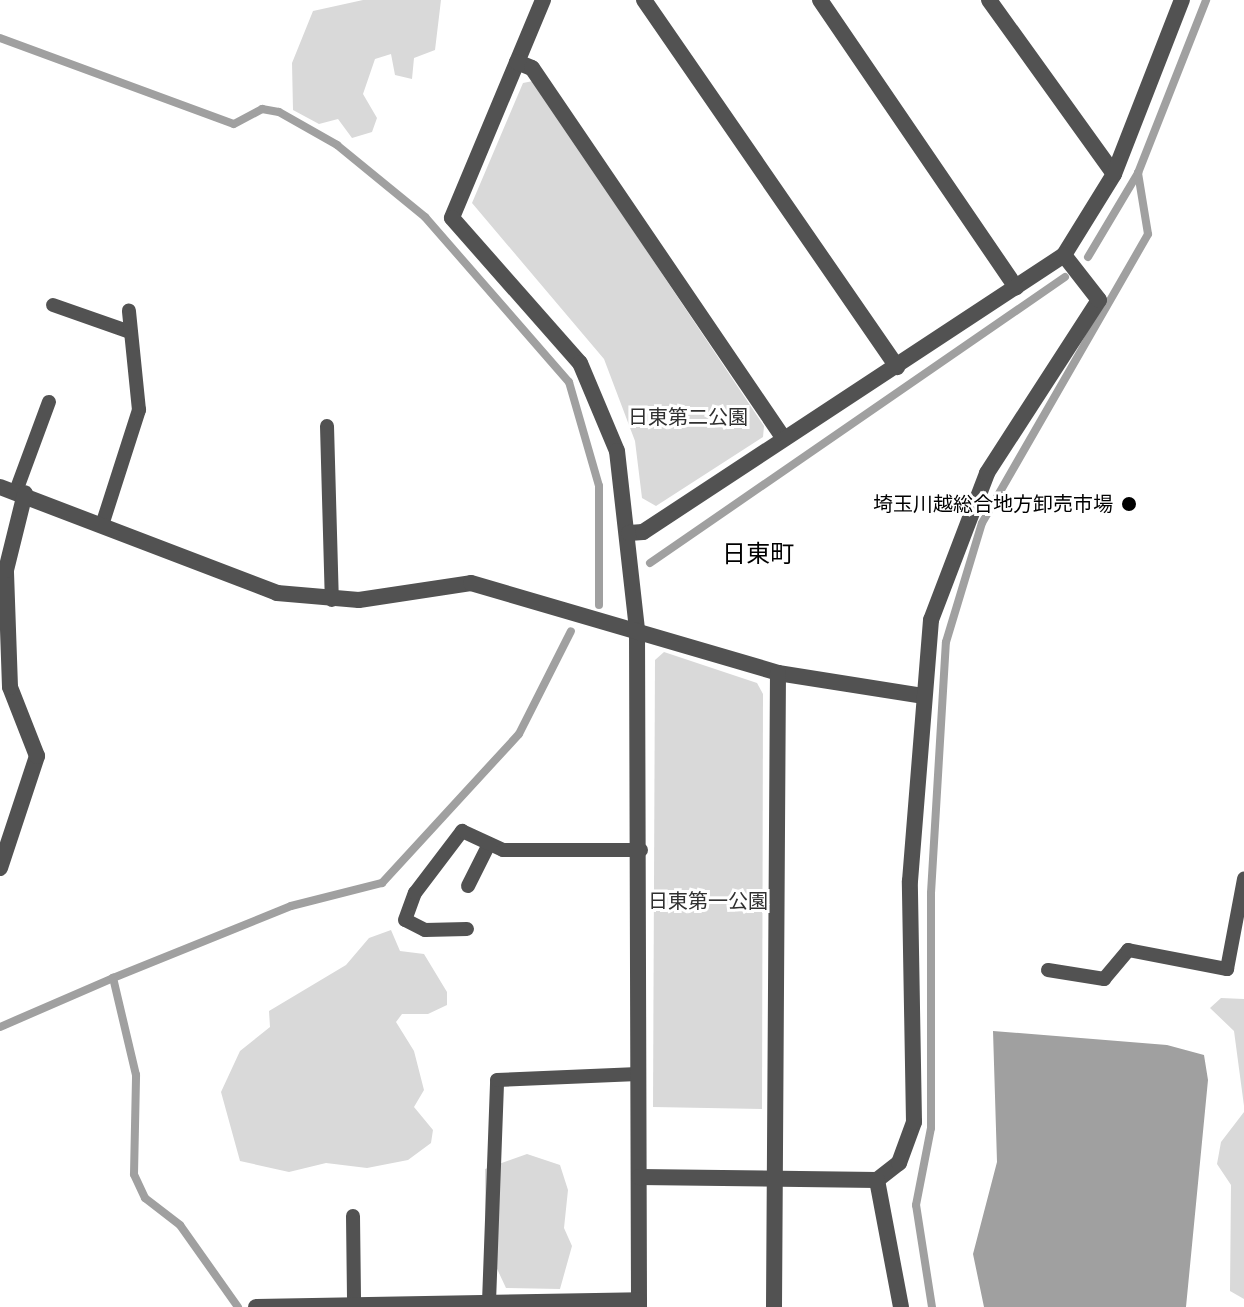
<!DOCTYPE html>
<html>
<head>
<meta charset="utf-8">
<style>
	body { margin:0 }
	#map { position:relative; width:1244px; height:1307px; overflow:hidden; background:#fff; font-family:"PT Sans Narrow","Noto Sans JP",sans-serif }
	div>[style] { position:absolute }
	.green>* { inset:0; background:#d9d9d9 }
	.water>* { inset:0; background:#a0a0a0 }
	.stream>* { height:8px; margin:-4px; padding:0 4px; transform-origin:4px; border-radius:4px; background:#a0a0a0 }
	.lane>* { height:14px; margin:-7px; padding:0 7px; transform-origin:7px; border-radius:7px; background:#525252 }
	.street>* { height:16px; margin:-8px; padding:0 8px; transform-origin:8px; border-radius:8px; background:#525252 }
	.dots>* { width:22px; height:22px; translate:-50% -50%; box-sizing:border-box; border:4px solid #fff; border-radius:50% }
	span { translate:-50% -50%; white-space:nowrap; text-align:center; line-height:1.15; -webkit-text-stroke:6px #fff; paint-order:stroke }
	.park-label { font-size:20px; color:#303030 }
	.poi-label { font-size:20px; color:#000 }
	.right { translate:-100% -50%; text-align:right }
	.quarter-label { font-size:24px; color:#000 }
</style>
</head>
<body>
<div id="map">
	<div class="green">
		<i style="clip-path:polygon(363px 0,441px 0,435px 50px,414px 58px,412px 79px,395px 75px,391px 54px,375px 59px,363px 94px,377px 118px,372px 132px,352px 138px,338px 119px,319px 124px,293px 110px,292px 63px,313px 11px)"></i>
		<i style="clip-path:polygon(533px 81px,764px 426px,763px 437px,656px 506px,642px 498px,635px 441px,604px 359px,472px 203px,523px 83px)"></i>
		<i style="clip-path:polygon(664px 652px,757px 683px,763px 694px,762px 1109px,653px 1107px,655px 660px)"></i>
		<i style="clip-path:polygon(391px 930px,400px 951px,424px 954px,447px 992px,447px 1005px,428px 1014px,402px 1014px,396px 1022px,414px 1051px,424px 1090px,414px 1107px,433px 1130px,431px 1143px,408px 1160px,367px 1168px,326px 1163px,289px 1172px,240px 1161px,221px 1092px,240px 1051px,270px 1027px,269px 1011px,346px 965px,369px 938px)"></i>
		<i style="clip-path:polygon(1221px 998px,1244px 999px,1244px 1106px,1234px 1031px,1210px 1008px)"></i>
		<i style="clip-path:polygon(1244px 1112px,1244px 1299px,1230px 1291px,1231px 1185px,1217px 1164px,1221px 1142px)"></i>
		<i style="clip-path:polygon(527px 1154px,560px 1165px,568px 1190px,564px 1228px,572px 1246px,560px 1289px,506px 1288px,485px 1243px,485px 1169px)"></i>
	</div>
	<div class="water">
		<i style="clip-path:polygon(993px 1031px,1167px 1045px,1204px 1055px,1208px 1080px,1186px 1307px,984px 1307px,973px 1254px,997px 1162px)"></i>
	</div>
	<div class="stream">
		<i style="left:0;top:38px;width:249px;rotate:20.2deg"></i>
		<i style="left:234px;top:124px;width:32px;rotate:-28deg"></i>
		<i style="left:262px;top:109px;width:17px;rotate:10deg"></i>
		<i style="left:279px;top:112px;width:67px;rotate:29.6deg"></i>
		<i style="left:337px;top:145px;width:114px;rotate:39.3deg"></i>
		<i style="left:425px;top:217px;width:219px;rotate:48.9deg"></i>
		<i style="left:569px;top:382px;width:108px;rotate:73.9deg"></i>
		<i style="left:599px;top:486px;width:119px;rotate:90deg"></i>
		<i style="left:1088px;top:257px;width:98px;rotate:-59.2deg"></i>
		<i style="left:1138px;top:173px;width:186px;rotate:-68.5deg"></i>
		<i style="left:650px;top:563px;width:504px;rotate:-34.57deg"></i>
		<i style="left:0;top:1027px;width:123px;rotate:-23.4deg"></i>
		<i style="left:238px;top:1307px;width:100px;rotate:-125.3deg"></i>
		<i style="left:180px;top:1225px;width:44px;rotate:-142.4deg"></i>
		<i style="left:145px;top:1198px;width:26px;rotate:-115deg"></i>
		<i style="left:134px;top:1174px;width:99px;rotate:-88.8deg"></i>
		<i style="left:136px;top:1075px;width:100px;rotate:-103.3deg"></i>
		<i style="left:113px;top:978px;width:192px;rotate:-22deg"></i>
		<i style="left:291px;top:906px;width:94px;rotate:-14.2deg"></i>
		<i style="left:382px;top:883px;width:202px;rotate:-47.4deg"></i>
		<i style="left:519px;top:734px;width:115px;rotate:-63.2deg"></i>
		<i style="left:932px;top:1307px;width:103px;rotate:-98.9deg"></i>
		<i style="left:916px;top:1205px;width:78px;rotate:-79deg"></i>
		<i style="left:931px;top:1128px;width:235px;rotate:-90deg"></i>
		<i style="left:931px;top:893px;width:251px;rotate:-86.6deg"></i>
		<i style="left:946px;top:642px;width:124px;rotate:-73.2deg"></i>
		<i style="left:982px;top:523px;width:333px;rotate:-60.1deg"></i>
		<i style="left:1148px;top:234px;width:62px;rotate:-99.3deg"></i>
	</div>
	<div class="lane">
		<i style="left:53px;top:305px;width:82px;rotate:19.3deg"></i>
		<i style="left:327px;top:426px;width:174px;rotate:88.4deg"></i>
		<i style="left:16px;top:491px;width:95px;rotate:-69.7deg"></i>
		<i style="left:103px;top:522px;width:118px;rotate:-72.2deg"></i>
		<i style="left:139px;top:410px;width:100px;rotate:-95.8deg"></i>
		<i style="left:468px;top:886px;width:45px;rotate:-63.4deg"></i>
		<i style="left:467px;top:929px;width:42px;rotate:178.6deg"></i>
		<i style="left:425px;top:930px;width:22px;rotate:-153deg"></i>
		<i style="left:405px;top:920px;width:29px;rotate:-70deg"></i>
		<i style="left:415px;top:893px;width:78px;rotate:-52.8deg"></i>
		<i style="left:462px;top:831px;width:45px;rotate:24.9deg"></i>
		<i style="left:503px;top:850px;width:138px"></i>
		<i style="left:1048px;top:970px;width:57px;rotate:9.1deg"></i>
		<i style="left:1104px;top:979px;width:38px;rotate:-50deg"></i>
		<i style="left:1128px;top:950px;width:101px;rotate:10.9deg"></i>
		<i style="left:1227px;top:969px;width:92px;rotate:-79.3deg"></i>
		<i style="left:353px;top:1216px;width:88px;rotate:89.3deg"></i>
		<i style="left:489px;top:1302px;width:222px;rotate:-87.9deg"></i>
		<i style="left:497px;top:1080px;width:141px;rotate:-2.4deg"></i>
	</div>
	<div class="street">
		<i style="left:543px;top:0;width:236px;rotate:112.7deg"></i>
		<i style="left:452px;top:218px;width:193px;rotate:48.6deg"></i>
		<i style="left:580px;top:363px;width:95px;rotate:67.2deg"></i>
		<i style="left:617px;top:451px;width:180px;rotate:83.6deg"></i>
		<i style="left:637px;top:630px;width:677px;rotate:89.83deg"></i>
		<i style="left:644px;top:0;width:446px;rotate:55.4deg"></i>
		<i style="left:820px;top:0;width:348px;rotate:55.7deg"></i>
		<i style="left:989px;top:0;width:214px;rotate:54.3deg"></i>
		<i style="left:517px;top:62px;width:16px;rotate:22deg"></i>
		<i style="left:532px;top:68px;width:447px;rotate:55.8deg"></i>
		<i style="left:0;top:487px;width:297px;rotate:20.9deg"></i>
		<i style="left:277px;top:593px;width:82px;rotate:4.9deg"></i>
		<i style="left:359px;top:600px;width:113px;rotate:-8.6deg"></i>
		<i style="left:471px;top:583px;width:320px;rotate:16.3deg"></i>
		<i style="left:778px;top:673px;width:148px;rotate:9deg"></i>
		<i style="left:629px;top:533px;width:14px;rotate:-4deg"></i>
		<i style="left:643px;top:532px;width:504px;rotate:-33.34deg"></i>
		<i style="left:1064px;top:255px;width:95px;rotate:-58.3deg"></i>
		<i style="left:1114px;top:174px;width:187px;rotate:-68.7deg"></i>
		<i style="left:0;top:868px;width:118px;rotate:-71.7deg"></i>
		<i style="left:37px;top:756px;width:74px;rotate:-111.4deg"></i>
		<i style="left:10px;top:687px;width:117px;rotate:-92deg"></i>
		<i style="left:6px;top:570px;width:79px;rotate:-76.1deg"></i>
		<i style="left:639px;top:1177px;width:238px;rotate:0.7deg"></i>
		<i style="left:877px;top:1180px;width:28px;rotate:-38deg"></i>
		<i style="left:899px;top:1163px;width:44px;rotate:-69.9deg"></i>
		<i style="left:914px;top:1122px;width:241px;rotate:-91deg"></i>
		<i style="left:910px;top:881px;width:262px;rotate:-85.4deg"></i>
		<i style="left:931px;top:620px;width:157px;rotate:-69.1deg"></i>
		<i style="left:987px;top:473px;width:206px;rotate:-57.1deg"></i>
		<i style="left:1099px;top:300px;width:57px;rotate:-127.9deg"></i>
		<i style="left:877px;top:1180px;width:129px;rotate:79.3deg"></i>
		<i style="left:256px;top:1307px;width:383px;rotate:-1deg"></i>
		<i style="left:774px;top:1307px;width:634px;rotate:-89.64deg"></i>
	</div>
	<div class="dots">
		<i style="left:1129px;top:504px;background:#000"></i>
	</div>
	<div class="park-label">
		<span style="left:688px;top:417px">日東第二公園</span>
		<span style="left:708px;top:901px">日東第一公園</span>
	</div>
	<div class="poi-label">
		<span class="right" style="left:1113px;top:504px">埼玉川越総合地方卸売市場</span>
	</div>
	<div class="quarter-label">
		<span style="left:758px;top:554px">日東町</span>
	</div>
</div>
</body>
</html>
